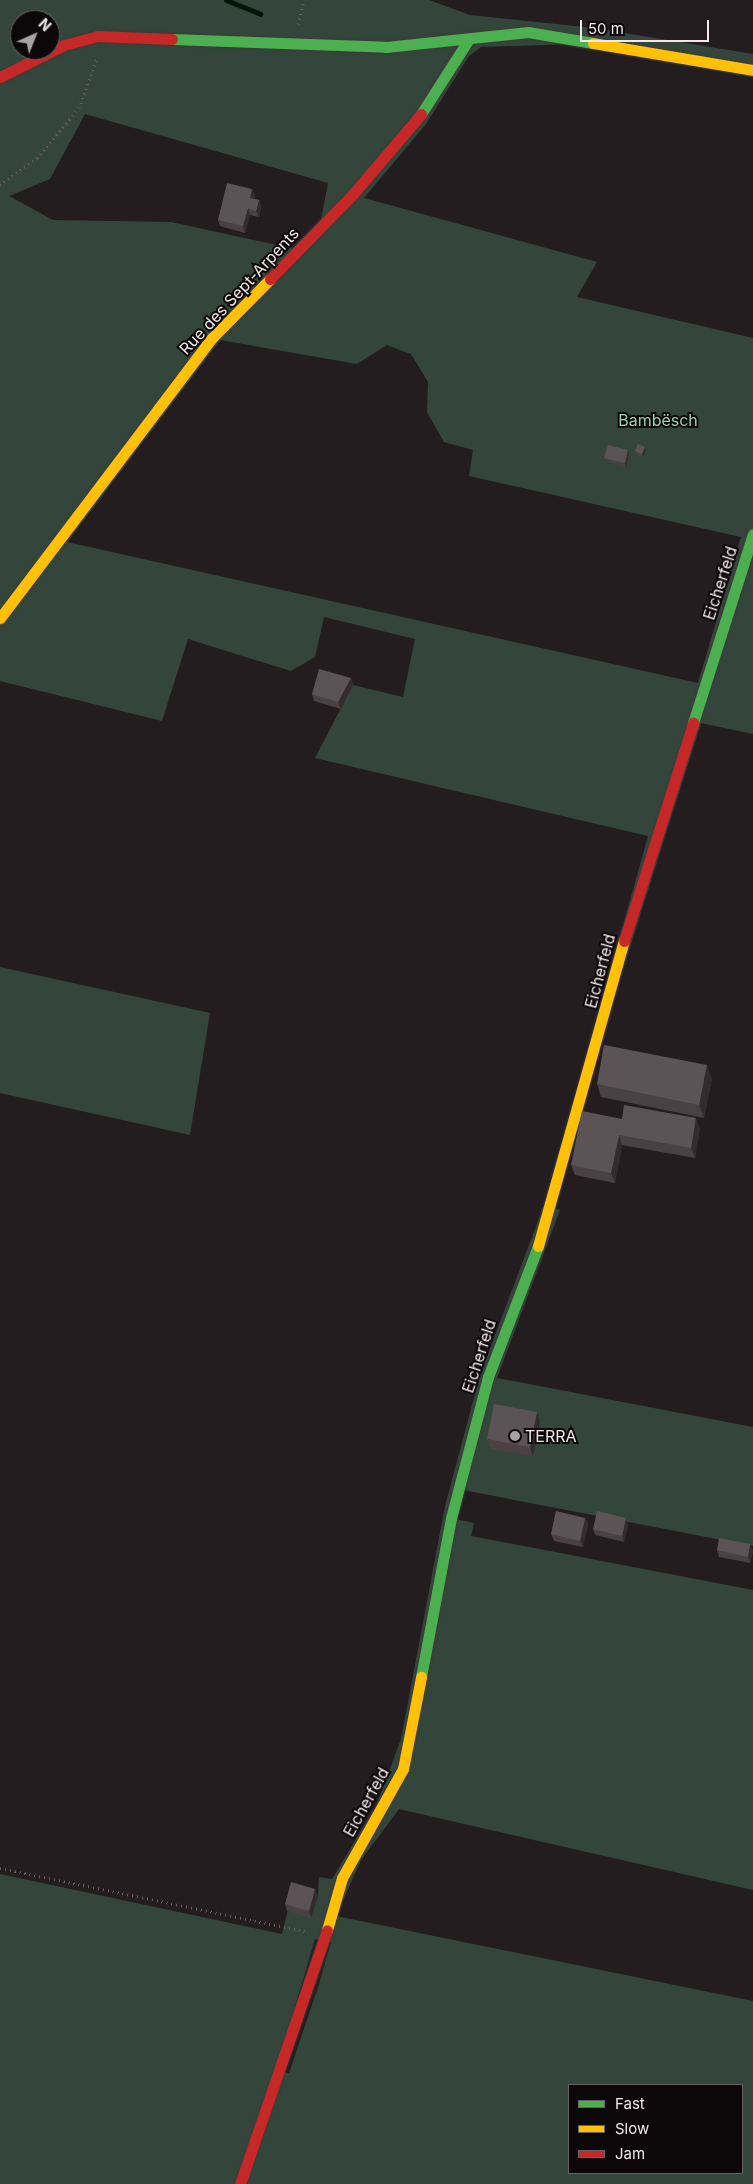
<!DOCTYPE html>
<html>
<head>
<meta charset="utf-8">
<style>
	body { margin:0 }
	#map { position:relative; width:753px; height:2184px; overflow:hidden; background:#241d20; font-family:Inter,sans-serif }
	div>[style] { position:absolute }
	.green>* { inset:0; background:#34463b }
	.stream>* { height:5px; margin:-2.5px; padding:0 2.5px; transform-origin:2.5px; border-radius:2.5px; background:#031509 }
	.path>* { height:3px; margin-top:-1.5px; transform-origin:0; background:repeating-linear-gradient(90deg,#635e61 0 1px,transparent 0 5px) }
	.roads { filter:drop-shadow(0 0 1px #3e393b) drop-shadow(0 0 1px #3e393b) }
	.fast>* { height:11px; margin:-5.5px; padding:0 5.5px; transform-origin:5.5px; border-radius:5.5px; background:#4caf50 }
	.slow>* { height:11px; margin:-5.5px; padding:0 5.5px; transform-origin:5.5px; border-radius:5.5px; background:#ffc107 }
	.jam>* { height:11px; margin:-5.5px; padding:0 5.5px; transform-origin:5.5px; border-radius:5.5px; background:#c62828 }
	.wall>* { inset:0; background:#4a4145 }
	.shaded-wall>* { inset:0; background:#332b2e }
	.building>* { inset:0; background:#5c5357 }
	.dots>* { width:14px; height:14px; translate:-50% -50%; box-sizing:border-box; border:2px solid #0c0709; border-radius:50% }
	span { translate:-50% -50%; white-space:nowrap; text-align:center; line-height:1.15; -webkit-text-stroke:4px #0c0709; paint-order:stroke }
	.street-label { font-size:16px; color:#f2e8ec }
	.park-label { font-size:16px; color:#9ad0ae }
	.poi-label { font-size:16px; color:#f2e8ec }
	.left { translate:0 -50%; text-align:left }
	.legend { position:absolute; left:568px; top:2084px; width:175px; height:90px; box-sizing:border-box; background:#0c0709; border:1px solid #686164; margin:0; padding:6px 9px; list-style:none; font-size:15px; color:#f2e8ec }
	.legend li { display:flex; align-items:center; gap:10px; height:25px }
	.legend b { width:25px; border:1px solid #686164 }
	.north { position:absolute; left:10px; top:10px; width:50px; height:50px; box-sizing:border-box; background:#0c0709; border:1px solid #686164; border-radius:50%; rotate:44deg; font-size:14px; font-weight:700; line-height:20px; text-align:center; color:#f2e8ec }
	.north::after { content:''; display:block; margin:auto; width:18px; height:22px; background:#aaa1a5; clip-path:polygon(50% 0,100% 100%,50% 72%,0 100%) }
	.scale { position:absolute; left:580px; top:20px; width:129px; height:22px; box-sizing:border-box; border:2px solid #f2e8ec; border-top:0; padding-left:6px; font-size:15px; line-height:18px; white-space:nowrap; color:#f2e8ec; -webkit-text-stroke:4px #0c0709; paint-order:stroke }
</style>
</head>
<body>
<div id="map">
	<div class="green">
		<i style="clip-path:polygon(evenodd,0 0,429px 0,470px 15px,594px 28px,753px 54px,753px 77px,575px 44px,481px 47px,469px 56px,426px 124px,364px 198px,597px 262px,577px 297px,753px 338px,753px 734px,701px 723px,623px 969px,616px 968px,552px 1207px,560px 1210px,497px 1378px,753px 1427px,753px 1546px,458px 1489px,451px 1518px,474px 1523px,471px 1536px,753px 1590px,753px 1890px,399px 1809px,361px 1860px,336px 1916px,753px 2001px,753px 2184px,0 2184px,0 1874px,282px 1934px,293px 1889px,318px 1895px,319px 1877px,332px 1879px,377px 1804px,401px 1739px,445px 1506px,480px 1375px,547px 1197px,648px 836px,315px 758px,353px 685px,403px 697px,415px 639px,324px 617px,315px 657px,291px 671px,188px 639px,162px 721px,0 681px,0 0,20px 20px,50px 20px,50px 50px,20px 50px,20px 20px,0 0,85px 114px,328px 183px,319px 230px,300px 250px,171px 222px,53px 220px,9px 196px,50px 179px,85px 114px,0 0,220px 340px,357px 364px,387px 345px,411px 354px,428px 382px,427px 412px,444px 442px,473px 450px,469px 476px,741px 537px,698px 683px,67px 542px,220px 340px,0 0,315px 1939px,331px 1942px,318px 1987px,289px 2073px,276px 2071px,315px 1939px,0 0,569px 2085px,742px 2085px,742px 2173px,569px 2173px,569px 2085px)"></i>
		<i style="clip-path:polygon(0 967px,210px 1013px,190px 1135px,0 1093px)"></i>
	</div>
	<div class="stream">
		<i style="left:226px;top:0;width:37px;rotate:22deg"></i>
	</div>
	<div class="path">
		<i style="left:298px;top:24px;width:25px;rotate:-76deg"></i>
		<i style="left:0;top:185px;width:46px;rotate:-36.1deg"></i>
		<i style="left:37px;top:158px;width:65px;rotate:-50deg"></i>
		<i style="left:79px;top:108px;width:55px;rotate:-69.9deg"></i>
		<i style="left:0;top:1868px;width:311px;rotate:11.7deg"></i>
	</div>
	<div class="roads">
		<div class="fast">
			<i style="left:172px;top:39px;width:214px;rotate:2.1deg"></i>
			<i style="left:386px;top:47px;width:143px;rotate:-6deg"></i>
			<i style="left:528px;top:32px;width:66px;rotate:9.6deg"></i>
			<i style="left:421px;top:114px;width:89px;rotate:-57.4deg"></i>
			<i style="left:693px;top:723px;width:198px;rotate:-72.4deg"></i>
			<i style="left:421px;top:1677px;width:162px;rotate:-79.3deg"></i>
			<i style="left:451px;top:1518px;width:146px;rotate:-75.3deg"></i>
			<i style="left:488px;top:1377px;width:140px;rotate:-69.1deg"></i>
		</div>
		<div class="slow">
			<i style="left:593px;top:43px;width:162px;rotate:9.6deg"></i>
			<i style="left:0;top:618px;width:351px;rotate:-52.9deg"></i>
			<i style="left:212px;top:338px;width:83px;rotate:-45.5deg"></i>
			<i style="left:538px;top:1246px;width:317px;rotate:-74.3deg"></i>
			<i style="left:327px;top:1930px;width:54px;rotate:-73.9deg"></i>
			<i style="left:342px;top:1878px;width:125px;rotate:-60.8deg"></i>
			<i style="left:403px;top:1769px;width:94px;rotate:-78.9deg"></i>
		</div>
		<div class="jam">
			<i style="left:0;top:77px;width:72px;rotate:-26.6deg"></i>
			<i style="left:64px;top:45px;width:34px;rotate:-15deg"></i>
			<i style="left:97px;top:36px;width:75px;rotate:2.3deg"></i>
			<i style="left:270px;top:279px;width:119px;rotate:-45.7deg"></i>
			<i style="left:353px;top:194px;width:105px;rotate:-49.6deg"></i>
			<i style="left:624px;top:941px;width:229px;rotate:-72.4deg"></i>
			<i style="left:240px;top:2184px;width:268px;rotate:-71.1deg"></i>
		</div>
	</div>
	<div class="wall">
		<i style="clip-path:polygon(252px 189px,255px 196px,254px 199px,259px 200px,261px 207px,259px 217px,250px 215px,245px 233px,220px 226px,218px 220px)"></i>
		<i style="clip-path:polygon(646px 450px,643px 457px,636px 455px,635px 451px)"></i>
		<i style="clip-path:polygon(629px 454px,626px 467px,606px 461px,604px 458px)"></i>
		<i style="clip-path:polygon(351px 678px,353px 685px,341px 709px,314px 701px,312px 694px)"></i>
		<i style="clip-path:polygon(712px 1078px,704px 1118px,601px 1097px,597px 1084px)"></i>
		<i style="clip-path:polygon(622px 1119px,700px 1128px,695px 1158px,622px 1145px,615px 1183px,575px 1175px,571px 1165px)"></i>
		<i style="clip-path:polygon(540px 1422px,533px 1457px,491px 1449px,487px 1439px)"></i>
		<i style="clip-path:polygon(585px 1518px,588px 1524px,583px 1547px,554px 1541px,551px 1534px)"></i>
		<i style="clip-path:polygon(626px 1518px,628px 1525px,624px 1542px,595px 1535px,593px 1529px)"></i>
		<i style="clip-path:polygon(750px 1544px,753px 1551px,750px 1563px,719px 1557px,717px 1550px)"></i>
		<i style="clip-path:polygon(318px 1896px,311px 1918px,287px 1911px,285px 1904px)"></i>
	</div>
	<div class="shaded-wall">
		<i style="clip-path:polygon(252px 189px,255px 196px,253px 205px,250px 198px)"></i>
		<i style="clip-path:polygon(259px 200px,261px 207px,259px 217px,256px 211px)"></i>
		<i style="clip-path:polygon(248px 208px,250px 215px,245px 233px,243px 226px)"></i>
		<i style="clip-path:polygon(645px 447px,646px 450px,643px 457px,642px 454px)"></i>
		<i style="clip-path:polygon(628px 450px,629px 454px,626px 467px,625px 463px)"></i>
		<i style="clip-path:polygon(351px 678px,353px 685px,341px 709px,338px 702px)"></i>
		<i style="clip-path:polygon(707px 1065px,712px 1078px,704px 1118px,699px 1105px)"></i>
		<i style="clip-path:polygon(696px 1118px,700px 1128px,695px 1158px,691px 1148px)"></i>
		<i style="clip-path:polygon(619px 1135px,622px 1145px,615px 1183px,611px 1173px)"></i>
		<i style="clip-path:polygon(537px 1412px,540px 1422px,533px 1457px,530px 1447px)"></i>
		<i style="clip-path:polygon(585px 1518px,588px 1524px,583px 1547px,580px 1541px)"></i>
		<i style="clip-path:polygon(626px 1518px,628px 1525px,624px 1542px,622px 1536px)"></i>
		<i style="clip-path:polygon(750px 1544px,753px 1551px,750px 1563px,748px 1557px)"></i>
		<i style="clip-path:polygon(315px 1889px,318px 1896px,311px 1918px,309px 1911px)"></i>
	</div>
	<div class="building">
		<i style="clip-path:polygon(227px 183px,252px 189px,250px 198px,259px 200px,256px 211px,248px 208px,243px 226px,218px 220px)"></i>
		<i style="clip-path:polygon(638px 444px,645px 447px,642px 454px,635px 451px)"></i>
		<i style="clip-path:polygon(608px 445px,628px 450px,625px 463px,604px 458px)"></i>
		<i style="clip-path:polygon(319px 669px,351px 678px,338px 702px,312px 694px)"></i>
		<i style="clip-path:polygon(604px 1045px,707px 1065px,699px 1105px,597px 1084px)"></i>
		<i style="clip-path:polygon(624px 1105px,696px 1118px,691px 1148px,619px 1135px,611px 1173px,571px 1165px,582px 1111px,622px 1119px)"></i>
		<i style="clip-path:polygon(494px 1404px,537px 1412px,530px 1447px,487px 1439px)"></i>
		<i style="clip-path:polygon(556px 1511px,585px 1518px,580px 1541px,551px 1534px)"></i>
		<i style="clip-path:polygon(597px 1511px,626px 1518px,622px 1536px,593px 1529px)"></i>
		<i style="clip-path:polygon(719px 1538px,750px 1544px,748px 1557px,717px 1550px)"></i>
		<i style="clip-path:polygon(291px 1882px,315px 1889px,309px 1911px,285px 1904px)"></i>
	</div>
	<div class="dots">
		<i style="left:515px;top:1436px;background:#aaa1a5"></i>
	</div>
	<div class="street-label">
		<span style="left:239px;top:291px;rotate:-47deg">Rue des Sept-Arpents</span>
		<span style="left:720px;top:583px;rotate:-72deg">Eicherfeld</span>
		<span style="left:600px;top:971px;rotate:-75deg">Eicherfeld</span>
		<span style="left:479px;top:1356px;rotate:-72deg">Eicherfeld</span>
		<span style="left:366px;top:1802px;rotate:-61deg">Eicherfeld</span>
	</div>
	<div class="park-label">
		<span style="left:658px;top:420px">Bambësch</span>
	</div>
	<div class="poi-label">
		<span class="left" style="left:525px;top:1436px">TERRA</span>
	</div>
	<ul class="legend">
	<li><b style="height:6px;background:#4caf50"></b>Fast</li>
	<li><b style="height:6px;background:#ffc107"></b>Slow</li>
	<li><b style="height:6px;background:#c62828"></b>Jam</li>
	</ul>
	<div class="north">N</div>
	<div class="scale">50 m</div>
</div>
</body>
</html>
